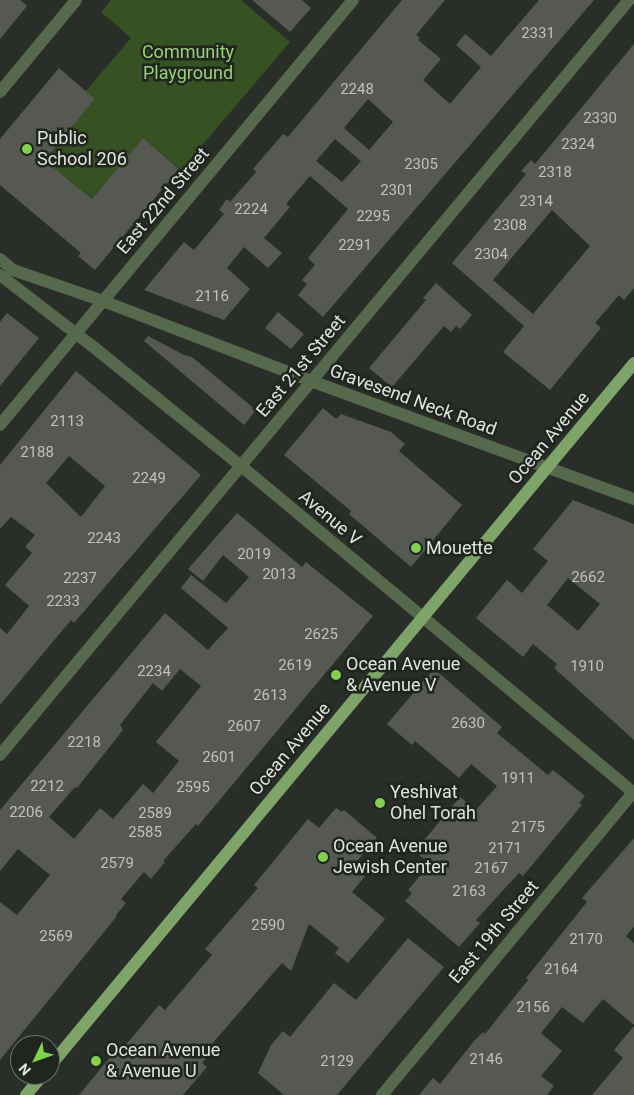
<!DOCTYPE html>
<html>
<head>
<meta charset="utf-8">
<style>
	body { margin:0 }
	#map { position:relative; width:634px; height:1095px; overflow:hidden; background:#2a2e28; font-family:Roboto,sans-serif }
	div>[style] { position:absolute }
	.green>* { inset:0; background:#365223 }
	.building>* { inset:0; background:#555952 }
	.minor>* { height:12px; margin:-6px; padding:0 6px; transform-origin:6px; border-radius:6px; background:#57694d }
	.major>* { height:12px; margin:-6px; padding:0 6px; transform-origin:6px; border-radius:6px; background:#7fa469 }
	.dots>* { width:14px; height:14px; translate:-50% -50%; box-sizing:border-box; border:2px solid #20251e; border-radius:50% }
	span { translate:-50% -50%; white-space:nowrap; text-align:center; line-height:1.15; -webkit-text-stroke:5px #20251e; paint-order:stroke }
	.number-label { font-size:15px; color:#bec1bc }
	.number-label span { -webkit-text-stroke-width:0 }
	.park-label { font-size:18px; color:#98d275 }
	.poi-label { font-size:18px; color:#e1e4df }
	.left { translate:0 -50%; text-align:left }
	.street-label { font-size:18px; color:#e1e4df }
	.north { position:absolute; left:10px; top:1035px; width:50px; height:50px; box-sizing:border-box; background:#20251e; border:1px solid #6d716b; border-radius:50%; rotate:228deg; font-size:14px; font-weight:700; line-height:20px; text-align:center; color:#e1e4df }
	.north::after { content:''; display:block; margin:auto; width:18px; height:22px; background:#84d04e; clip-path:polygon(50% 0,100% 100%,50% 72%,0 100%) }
</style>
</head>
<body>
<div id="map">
	<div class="green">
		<i style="clip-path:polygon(111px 0,241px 0,290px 42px,181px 170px,143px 138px,92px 199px,44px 160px,95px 99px,86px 91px,131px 38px,101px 12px)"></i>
	</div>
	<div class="building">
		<i style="clip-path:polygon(0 0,20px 0,27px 6px,0 39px)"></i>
		<i style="clip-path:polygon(252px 0,302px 0,311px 8px,290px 32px)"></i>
		<i style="clip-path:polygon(evenodd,402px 0,445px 0,416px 35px,420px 38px,418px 40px,441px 59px,423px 80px,450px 104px,481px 67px,456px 45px,465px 34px,491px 56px,539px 0,594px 0,323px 317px,298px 295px,307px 284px,302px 280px,315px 265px,308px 258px,348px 209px,310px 176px,286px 204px,290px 207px,264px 238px,282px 253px,268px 268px,244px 247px,227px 268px,250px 289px,224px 320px,144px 290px,184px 242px,194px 250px,224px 214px,219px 210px,227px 199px,230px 202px,256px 172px,253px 169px,283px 134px,288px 137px,402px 0,368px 99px,393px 122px,369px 150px,344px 128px,368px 99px,402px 0,335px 139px,361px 161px,342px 182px,316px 161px,335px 139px)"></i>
		<i style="clip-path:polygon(evenodd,634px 44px,634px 288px,624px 300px,619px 295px,595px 323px,601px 328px,550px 390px,503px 352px,524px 326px,452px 263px,526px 174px,521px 171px,531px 160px,535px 164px,634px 44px,552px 210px,590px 246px,533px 314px,493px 280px,552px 210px)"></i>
		<i style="clip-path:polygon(59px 68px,95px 99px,44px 160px,92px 199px,143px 138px,179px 169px,95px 270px,78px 256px,81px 253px,0 185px,0 139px)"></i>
		<i style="clip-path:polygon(436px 283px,472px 315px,460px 329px,456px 326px,451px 332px,444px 326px,392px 387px,369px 368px,426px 300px,423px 298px)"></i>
		<i style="clip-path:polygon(278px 312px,304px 334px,291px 349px,265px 328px)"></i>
		<i style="clip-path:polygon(7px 313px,39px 338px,0 386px,0 322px)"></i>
		<i style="clip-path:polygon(148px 336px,184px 355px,192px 357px,256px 410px,244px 425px,144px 341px)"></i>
		<i style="clip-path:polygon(evenodd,76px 371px,201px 475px,74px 623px,71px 620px,0 705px,0 628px,7px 634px,29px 606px,5px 585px,32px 553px,25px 547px,35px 535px,11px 517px,0 529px,0 465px,76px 371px,69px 456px,105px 486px,81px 517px,46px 483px,69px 456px)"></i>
		<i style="clip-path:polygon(323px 408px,336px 419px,341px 414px,391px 432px,405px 444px,399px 451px,462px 505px,411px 567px,349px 514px,351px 511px,284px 455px)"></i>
		<i style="clip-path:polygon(evenodd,573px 500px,634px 524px,634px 740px,554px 668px,557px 664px,533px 644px,523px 657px,476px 618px,507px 580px,522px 593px,548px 561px,533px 549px,573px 500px,568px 578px,600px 604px,578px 631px,547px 605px,568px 578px)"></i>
		<i style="clip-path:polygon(evenodd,237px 513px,302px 567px,306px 562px,373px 616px,198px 826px,196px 824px,163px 861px,165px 862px,151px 879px,144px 872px,121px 899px,126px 903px,116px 915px,117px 916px,0 1060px,0 902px,17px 915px,50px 875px,18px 849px,0 871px,0 810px,165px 613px,208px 650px,228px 628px,181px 588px,191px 575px,226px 603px,249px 577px,223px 555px,203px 581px,188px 569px,237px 513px,180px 669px,201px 686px,156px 742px,179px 761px,153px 793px,143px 784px,113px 819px,100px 808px,74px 839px,49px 817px,75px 787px,77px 788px,123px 730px,120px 725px,153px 683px,162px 691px,180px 669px)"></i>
		<i style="clip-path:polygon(434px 669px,502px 727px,497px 733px,525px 756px,548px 775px,553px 770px,585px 796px,579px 803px,582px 805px,523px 876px,519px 873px,476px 920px,480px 923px,459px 947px,405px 901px,412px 893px,408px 890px,430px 864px,415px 851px,460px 797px,476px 810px,497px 786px,471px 764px,459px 778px,415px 741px,412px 745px,387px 724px)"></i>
		<i style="clip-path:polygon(336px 808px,342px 812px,344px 810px,377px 838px,358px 860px,370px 870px,352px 892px,385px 919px,348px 963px,335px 953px,339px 948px,309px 924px,291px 971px,282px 963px,205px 1052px,209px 1055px,202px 1063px,207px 1067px,183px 1095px,79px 1095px,121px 1044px,124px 1047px,159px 1005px,165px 1010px,212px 955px,205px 949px,258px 888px,254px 885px,308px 819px,319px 828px)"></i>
		<i style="clip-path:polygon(634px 838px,634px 927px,626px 936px,634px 943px,634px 1025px,603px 999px,583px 1023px,562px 1007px,541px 1033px,562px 1051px,541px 1076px,554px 1086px,547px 1095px,419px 1095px,433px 1078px,440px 1084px,474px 1041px,483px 1032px,485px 1034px,528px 980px,526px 978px,587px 902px,582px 898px)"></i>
		<i style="clip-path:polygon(408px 938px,444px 967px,337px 1095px,284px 1095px,258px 1073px,271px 1045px,283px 1031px,290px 1037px,334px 983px,356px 1000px)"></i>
		<i style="clip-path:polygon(634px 1026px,634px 1095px,592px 1095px,623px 1058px,614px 1050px)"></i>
	</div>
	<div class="minor">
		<i style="left:0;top:92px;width:119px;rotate:-50.4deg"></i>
		<i style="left:0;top:259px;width:17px;rotate:40deg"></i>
		<i style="left:13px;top:270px;width:95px;rotate:19deg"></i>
		<i style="left:103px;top:301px;width:223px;rotate:21deg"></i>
		<i style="left:311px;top:381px;width:344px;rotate:20.1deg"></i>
		<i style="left:0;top:275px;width:115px;rotate:37.6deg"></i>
		<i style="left:91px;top:345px;width:193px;rotate:38.9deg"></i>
		<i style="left:241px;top:466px;width:511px;rotate:39.76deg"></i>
		<i style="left:0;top:425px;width:552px;rotate:-50.29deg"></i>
		<i style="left:0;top:755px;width:983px;rotate:-50.2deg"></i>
		<i style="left:382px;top:1095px;width:395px;rotate:-50.3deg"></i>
	</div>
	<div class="major">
		<i style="left:50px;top:1066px;width:914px;rotate:-50.28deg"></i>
		<i style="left:26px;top:1095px;width:26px;rotate:-50deg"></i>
	</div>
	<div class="dots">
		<i style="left:27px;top:149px;background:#84d04e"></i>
		<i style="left:416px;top:548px;background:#84d04e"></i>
		<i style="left:336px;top:675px;background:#84d04e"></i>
		<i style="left:380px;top:803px;background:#84d04e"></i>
		<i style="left:323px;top:857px;background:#84d04e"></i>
		<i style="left:96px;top:1061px;background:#84d04e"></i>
	</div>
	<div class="number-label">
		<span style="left:538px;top:34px">2331</span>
		<span style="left:357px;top:90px">2248</span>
		<span style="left:600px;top:119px">2330</span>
		<span style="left:578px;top:145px">2324</span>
		<span style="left:421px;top:165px">2305</span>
		<span style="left:555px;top:173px">2318</span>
		<span style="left:397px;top:191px">2301</span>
		<span style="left:536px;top:202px">2314</span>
		<span style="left:251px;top:210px">2224</span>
		<span style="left:373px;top:217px">2295</span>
		<span style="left:510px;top:226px">2308</span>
		<span style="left:355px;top:246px">2291</span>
		<span style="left:491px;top:255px">2304</span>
		<span style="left:212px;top:297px">2116</span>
		<span style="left:67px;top:422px">2113</span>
		<span style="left:37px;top:453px">2188</span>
		<span style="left:149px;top:479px">2249</span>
		<span style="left:104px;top:539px">2243</span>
		<span style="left:254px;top:555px">2019</span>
		<span style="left:279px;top:575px">2013</span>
		<span style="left:588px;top:578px">2662</span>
		<span style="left:80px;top:579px">2237</span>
		<span style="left:63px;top:602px">2233</span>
		<span style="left:321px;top:635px">2625</span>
		<span style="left:295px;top:666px">2619</span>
		<span style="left:587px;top:667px">1910</span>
		<span style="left:154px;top:672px">2234</span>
		<span style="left:270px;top:696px">2613</span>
		<span style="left:468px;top:724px">2630</span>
		<span style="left:244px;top:727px">2607</span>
		<span style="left:84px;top:743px">2218</span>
		<span style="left:219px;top:758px">2601</span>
		<span style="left:518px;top:779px">1911</span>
		<span style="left:47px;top:787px">2212</span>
		<span style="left:193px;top:788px">2595</span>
		<span style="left:26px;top:813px">2206</span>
		<span style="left:155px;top:814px">2589</span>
		<span style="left:528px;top:828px">2175</span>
		<span style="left:145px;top:833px">2585</span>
		<span style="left:505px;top:849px">2171</span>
		<span style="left:117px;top:864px">2579</span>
		<span style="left:491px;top:869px">2167</span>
		<span style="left:469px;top:892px">2163</span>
		<span style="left:268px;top:926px">2590</span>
		<span style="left:56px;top:937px">2569</span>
		<span style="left:586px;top:940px">2170</span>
		<span style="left:561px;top:970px">2164</span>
		<span style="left:533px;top:1008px">2156</span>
		<span style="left:486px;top:1060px">2146</span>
		<span style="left:337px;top:1062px">2129</span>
	</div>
	<div class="park-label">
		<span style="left:188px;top:63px">Community<br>Playground</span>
	</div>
	<div class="poi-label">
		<span class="left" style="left:37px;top:149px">Public<br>School 206</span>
		<span class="left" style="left:426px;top:548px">Mouette</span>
		<span class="left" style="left:346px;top:675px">Ocean Avenue<br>&amp; Avenue V</span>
		<span class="left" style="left:390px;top:803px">Yeshivat<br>Ohel Torah</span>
		<span class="left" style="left:333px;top:857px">Ocean Avenue<br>Jewish Center</span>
		<span class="left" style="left:106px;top:1061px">Ocean Avenue<br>&amp; Avenue U</span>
	</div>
	<div class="street-label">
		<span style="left:163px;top:201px;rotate:-50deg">East 22nd Street</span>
		<span style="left:301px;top:366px;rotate:-50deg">East 21st Street</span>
		<span style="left:413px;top:400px;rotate:20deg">Gravesend Neck Road</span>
		<span style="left:549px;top:438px;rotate:-50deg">Ocean Avenue</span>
		<span style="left:330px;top:518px;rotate:40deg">Avenue V</span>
		<span style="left:290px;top:749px;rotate:-50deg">Ocean Avenue</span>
		<span style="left:494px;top:932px;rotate:-50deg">East 19th Street</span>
	</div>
	<div class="north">N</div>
</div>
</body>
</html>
